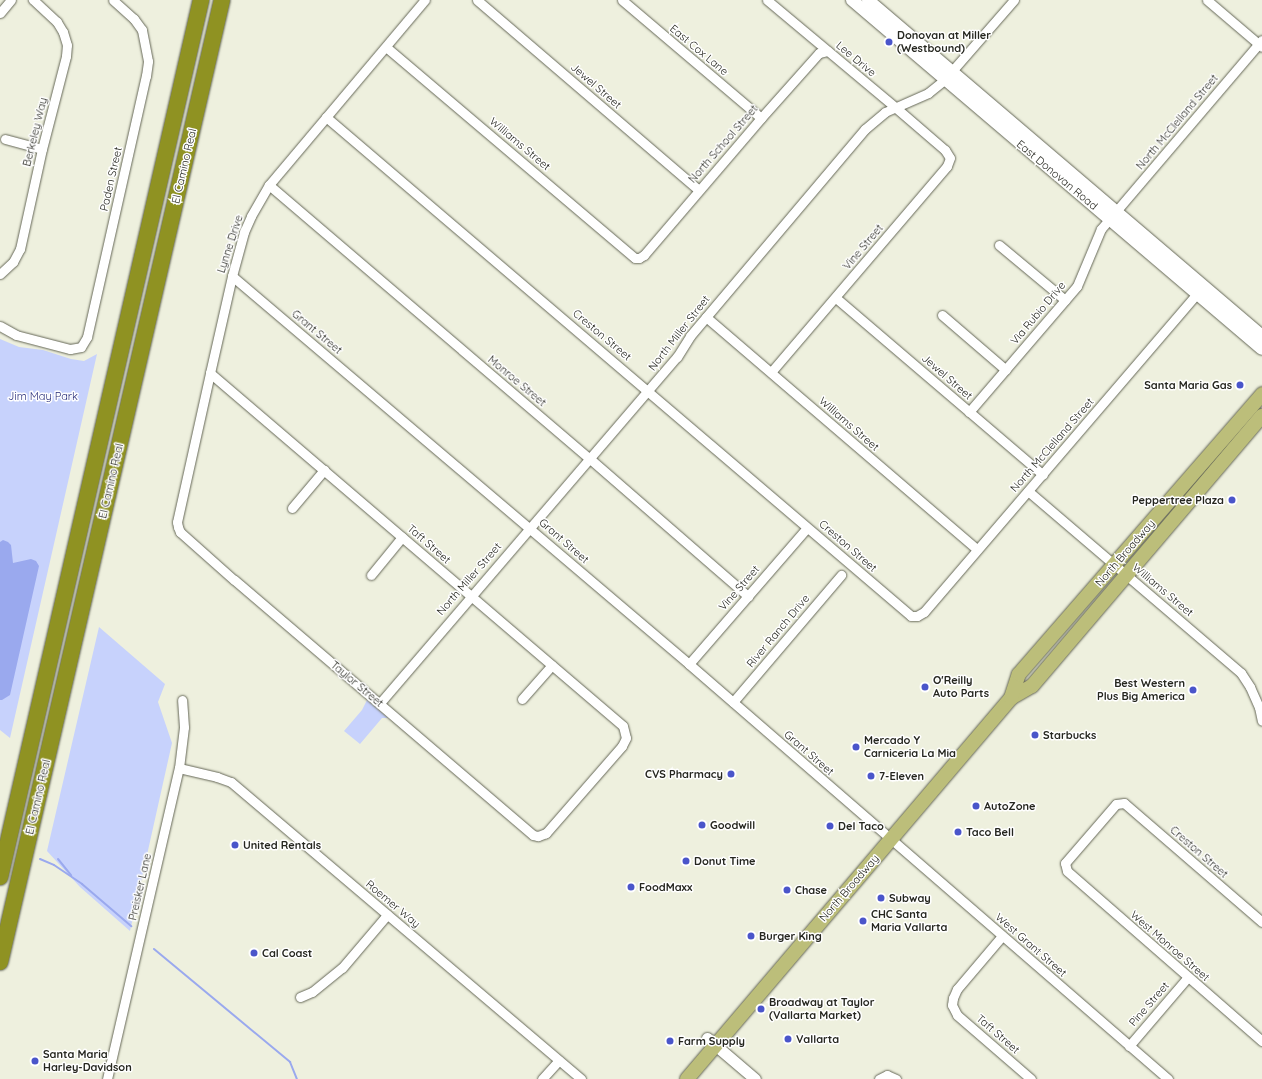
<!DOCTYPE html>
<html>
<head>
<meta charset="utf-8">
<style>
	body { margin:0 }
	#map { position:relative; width:1262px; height:1079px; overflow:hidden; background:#eef0de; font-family:Quicksand,sans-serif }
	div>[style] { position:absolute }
	.green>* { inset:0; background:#c7d2fc }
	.water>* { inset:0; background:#9aa9ee }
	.stream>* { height:2px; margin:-1px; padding:0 1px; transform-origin:1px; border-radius:1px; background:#9aa9ee }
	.roads { filter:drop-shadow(0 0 1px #656757) drop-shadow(0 0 1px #656757) }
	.minor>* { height:9px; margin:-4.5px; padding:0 4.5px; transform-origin:4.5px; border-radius:4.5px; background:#fff }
	.tertiary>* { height:11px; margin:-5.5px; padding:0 5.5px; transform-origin:5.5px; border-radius:5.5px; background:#fff }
	.secondary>* { height:12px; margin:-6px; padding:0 6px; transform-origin:6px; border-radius:6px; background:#fff }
	.primary>* { height:14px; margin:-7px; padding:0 7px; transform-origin:7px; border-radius:7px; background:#bcbe7a }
	.motorway>* { height:16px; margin:-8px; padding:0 8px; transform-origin:8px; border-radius:8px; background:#8f9222 }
	.dots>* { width:11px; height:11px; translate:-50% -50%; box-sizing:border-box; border:2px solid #fff; border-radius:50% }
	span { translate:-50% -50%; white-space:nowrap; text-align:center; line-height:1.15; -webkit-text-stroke:3px #fff; paint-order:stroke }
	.poi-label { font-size:11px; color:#25261f; font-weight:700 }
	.left { translate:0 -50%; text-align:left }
	.right { translate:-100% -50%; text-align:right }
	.street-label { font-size:11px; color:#25261f }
	.park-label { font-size:11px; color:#262b78 }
</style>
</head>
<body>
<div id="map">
	<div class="green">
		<i style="clip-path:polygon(0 339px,19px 347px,43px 350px,71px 359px,84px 361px,97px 354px,10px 738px,0 730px)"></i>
		<i style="clip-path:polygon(99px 627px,165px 684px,158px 702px,172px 743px,130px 931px,80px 887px,47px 851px)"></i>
		<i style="clip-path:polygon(367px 700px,388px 718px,382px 718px,360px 744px,344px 731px,362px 710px)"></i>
	</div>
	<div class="water">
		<i style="clip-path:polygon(3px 540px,8px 542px,11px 545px,13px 563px,31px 559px,36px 561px,39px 566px,10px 695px,2px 700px,0 700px,0 542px)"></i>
	</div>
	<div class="stream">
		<i style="left:40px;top:859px;width:15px;rotate:23deg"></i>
		<i style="left:54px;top:865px;width:34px;rotate:34deg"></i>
		<i style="left:82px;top:884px;width:65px;rotate:40.6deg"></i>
		<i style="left:58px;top:859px;width:21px;rotate:51deg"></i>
		<i style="left:154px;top:949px;width:177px;rotate:39.7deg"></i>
		<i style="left:290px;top:1062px;width:18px;rotate:68deg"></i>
	</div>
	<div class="roads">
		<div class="minor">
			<i style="left:477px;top:0;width:292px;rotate:40.6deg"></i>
			<i style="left:622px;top:0;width:182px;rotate:40.3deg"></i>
			<i style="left:767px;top:0;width:167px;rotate:39.9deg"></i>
			<i style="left:895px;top:107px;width:66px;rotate:40.7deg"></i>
			<i style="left:945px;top:150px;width:9px;rotate:58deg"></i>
			<i style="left:950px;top:158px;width:9px;rotate:111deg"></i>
			<i style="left:947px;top:166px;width:271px;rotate:130.5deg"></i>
			<i style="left:1207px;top:0;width:72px;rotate:40.5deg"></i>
			<i style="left:0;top:13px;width:17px;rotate:-50deg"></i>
			<i style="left:386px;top:47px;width:326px;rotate:40.3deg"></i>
			<i style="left:635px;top:258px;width:4px"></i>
			<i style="left:639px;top:258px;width:6px;rotate:-31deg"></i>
			<i style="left:644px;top:255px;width:180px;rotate:-49.5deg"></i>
			<i style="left:761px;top:118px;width:87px;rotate:-48.3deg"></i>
			<i style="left:819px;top:53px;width:9px;rotate:-13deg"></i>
			<i style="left:326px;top:117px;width:769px;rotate:40.46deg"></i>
			<i style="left:911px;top:616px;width:6px"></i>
			<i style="left:917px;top:616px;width:8px;rotate:-30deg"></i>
			<i style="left:924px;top:612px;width:424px;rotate:-49.4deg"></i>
			<i style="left:5px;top:139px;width:38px;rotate:15deg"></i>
			<i style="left:269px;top:185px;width:421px;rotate:40.5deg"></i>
			<i style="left:589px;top:458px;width:211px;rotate:41deg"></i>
			<i style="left:999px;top:245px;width:86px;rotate:39.8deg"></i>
			<i style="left:0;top:274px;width:18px;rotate:-43deg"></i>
			<i style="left:13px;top:262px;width:15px;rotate:-62deg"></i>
			<i style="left:20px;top:249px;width:102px;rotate:-77.6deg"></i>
			<i style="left:42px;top:149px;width:96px;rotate:-75.5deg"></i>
			<i style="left:66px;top:56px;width:11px;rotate:-85deg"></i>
			<i style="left:67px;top:45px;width:14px;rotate:-107deg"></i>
			<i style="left:63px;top:32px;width:12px;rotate:-121deg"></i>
			<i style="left:57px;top:22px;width:33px;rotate:-137deg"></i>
			<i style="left:232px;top:276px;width:599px;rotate:40.33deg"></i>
			<i style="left:689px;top:664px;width:634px;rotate:40.91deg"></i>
			<i style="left:836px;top:298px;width:272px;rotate:40.5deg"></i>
			<i style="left:942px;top:315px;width:84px;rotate:40.7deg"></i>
			<i style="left:706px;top:317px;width:357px;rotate:40.6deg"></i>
			<i style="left:0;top:326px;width:18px;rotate:29deg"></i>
			<i style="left:16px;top:335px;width:56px;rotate:14.5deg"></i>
			<i style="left:70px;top:349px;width:11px;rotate:-10deg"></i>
			<i style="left:81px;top:347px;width:12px;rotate:-59deg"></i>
			<i style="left:87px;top:337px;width:268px;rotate:-77.3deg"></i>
			<i style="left:146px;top:76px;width:15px;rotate:-82deg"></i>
			<i style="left:148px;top:61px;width:32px;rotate:-101deg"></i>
			<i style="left:142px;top:30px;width:14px;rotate:-126deg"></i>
			<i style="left:134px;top:19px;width:28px;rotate:-138deg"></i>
			<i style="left:210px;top:373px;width:543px;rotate:40.52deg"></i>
			<i style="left:623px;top:726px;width:12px;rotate:76deg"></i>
			<i style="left:626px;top:738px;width:9px;rotate:117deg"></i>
			<i style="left:622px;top:746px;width:116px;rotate:131.1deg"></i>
			<i style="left:546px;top:833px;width:9px;rotate:159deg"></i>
			<i style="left:538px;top:836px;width:5px;rotate:-169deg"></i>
			<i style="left:533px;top:835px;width:393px;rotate:-139.5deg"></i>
			<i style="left:234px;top:580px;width:72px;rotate:-138.4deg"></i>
			<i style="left:180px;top:532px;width:5px;rotate:-112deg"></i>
			<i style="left:178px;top:527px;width:5px;rotate:-101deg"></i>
			<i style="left:177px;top:522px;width:153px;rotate:-77.5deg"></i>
			<i style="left:210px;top:373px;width:99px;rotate:-77.2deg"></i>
			<i style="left:232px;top:276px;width:46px;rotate:-74.7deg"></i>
			<i style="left:244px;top:232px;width:17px;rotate:-66deg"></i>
			<i style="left:251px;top:216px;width:36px;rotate:-60deg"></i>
			<i style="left:269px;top:185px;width:242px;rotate:-49.9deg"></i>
			<i style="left:969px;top:412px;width:166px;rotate:-49.4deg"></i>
			<i style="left:1077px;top:286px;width:62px;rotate:-67.2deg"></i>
			<i style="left:1101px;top:229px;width:248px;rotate:-49.6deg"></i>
			<i style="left:1028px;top:491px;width:280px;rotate:40.5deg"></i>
			<i style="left:1241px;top:673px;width:17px;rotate:57deg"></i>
			<i style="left:1250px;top:687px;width:22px;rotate:66deg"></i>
			<i style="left:1259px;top:707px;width:14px;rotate:78deg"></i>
			<i style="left:292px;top:508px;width:50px;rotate:-49.9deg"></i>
			<i style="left:371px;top:575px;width:49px;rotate:-50.8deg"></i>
			<i style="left:689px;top:664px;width:180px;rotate:-49.1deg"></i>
			<i style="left:522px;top:699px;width:45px;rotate:-48.6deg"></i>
			<i style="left:733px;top:702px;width:167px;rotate:-49.6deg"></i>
			<i style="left:380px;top:703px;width:456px;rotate:-49.4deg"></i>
			<i style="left:677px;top:357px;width:25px;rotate:-58deg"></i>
			<i style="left:690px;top:336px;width:271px;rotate:-49.8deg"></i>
			<i style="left:865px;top:129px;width:26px;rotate:-40deg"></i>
			<i style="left:885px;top:112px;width:47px;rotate:-23.8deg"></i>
			<i style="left:928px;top:93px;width:22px;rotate:-39deg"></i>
			<i style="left:945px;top:79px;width:105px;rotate:-48.9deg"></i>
			<i style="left:179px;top:768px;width:39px;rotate:13deg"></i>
			<i style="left:217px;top:777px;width:15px;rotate:20deg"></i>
			<i style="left:231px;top:782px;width:459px;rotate:40.3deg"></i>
			<i style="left:1262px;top:922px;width:182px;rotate:-139.2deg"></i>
			<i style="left:1124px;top:803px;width:8px;rotate:173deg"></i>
			<i style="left:1116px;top:804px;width:78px;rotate:130.8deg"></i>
			<i style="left:1065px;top:863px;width:8px;rotate:76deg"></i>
			<i style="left:1067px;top:871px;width:259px;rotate:41.1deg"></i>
			<i style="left:1002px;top:936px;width:70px;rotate:130.3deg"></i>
			<i style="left:957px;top:989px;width:10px;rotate:114deg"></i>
			<i style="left:953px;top:998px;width:7px;rotate:98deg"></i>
			<i style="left:952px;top:1005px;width:11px;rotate:63deg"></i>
			<i style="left:957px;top:1015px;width:98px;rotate:40.9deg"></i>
			<i style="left:300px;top:997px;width:13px;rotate:-23deg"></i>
			<i style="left:312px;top:992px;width:38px;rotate:-39deg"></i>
			<i style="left:342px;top:968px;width:70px;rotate:-49.7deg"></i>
			<i style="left:1129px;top:1046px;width:89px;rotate:-49.5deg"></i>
			<i style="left:107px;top:1079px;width:319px;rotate:-77deg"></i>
			<i style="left:179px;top:768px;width:41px;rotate:-83deg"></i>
			<i style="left:184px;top:727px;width:27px;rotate:-94deg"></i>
			<i style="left:542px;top:1079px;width:25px;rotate:-48deg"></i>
			<i style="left:879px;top:1079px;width:9px;rotate:-27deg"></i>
			<i style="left:887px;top:1075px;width:10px;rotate:24deg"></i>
		</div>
		<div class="tertiary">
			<i style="left:707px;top:1038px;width:63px;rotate:40.5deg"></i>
		</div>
		<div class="secondary">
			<i style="left:852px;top:0;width:538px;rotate:40.41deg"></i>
			<i style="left:868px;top:0;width:518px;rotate:40.46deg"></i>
		</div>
		<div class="primary">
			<i style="left:1011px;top:698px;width:24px;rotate:-30deg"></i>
			<i style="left:1032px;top:686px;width:355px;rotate:-49.6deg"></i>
			<i style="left:687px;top:1079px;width:500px;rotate:-49.62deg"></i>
			<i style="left:1011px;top:698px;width:25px;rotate:-72deg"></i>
			<i style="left:1019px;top:674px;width:371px;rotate:-49deg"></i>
		</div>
		<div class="motorway">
			<i style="left:0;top:877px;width:900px;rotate:-77.09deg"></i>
			<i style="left:0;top:962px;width:987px;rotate:-77.01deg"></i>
		</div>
	</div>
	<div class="dots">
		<i style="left:889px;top:42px;background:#4a55ca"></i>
		<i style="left:1240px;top:385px;background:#4a55ca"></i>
		<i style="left:1232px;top:500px;background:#4a55ca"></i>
		<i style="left:925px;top:687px;background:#4a55ca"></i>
		<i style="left:1193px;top:690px;background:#4a55ca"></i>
		<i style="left:1035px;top:735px;background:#4a55ca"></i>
		<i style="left:856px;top:747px;background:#4a55ca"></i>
		<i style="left:731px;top:774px;background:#4a55ca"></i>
		<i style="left:871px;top:776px;background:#4a55ca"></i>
		<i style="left:976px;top:806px;background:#4a55ca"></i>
		<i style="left:702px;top:825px;background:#4a55ca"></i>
		<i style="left:830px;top:826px;background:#4a55ca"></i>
		<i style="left:958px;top:832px;background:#4a55ca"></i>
		<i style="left:235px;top:845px;background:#4a55ca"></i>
		<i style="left:686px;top:861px;background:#4a55ca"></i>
		<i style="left:631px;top:887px;background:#4a55ca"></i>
		<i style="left:787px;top:890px;background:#4a55ca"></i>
		<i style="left:881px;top:898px;background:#4a55ca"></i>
		<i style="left:863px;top:921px;background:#4a55ca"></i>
		<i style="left:751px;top:936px;background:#4a55ca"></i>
		<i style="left:254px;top:953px;background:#4a55ca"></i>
		<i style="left:761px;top:1009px;background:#4a55ca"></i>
		<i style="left:788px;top:1039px;background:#4a55ca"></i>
		<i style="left:670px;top:1041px;background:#4a55ca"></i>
		<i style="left:35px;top:1061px;background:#4a55ca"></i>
	</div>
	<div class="poi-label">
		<span class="left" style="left:897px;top:42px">Donovan at Miller<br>(Westbound)</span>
		<span class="right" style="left:1232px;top:385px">Santa Maria Gas</span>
		<span class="right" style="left:1224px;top:500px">Peppertree Plaza</span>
		<span class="left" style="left:933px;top:687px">O'Reilly<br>Auto Parts</span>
		<span class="right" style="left:1185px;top:690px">Best Western<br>Plus Big America</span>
		<span class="left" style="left:1043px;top:735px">Starbucks</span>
		<span class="left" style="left:864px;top:747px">Mercado Y<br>Carniceria La Mia</span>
		<span class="right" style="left:723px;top:774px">CVS Pharmacy</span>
		<span class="left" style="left:879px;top:776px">7-Eleven</span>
		<span class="left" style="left:984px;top:806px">AutoZone</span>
		<span class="left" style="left:710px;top:825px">Goodwill</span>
		<span class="left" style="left:838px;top:826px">Del Taco</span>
		<span class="left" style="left:966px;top:832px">Taco Bell</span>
		<span class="left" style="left:243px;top:845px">United Rentals</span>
		<span class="left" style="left:694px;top:861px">Donut Time</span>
		<span class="left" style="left:639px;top:887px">FoodMaxx</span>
		<span class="left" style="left:795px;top:890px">Chase</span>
		<span class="left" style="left:889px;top:898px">Subway</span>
		<span class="left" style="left:871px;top:921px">CHC Santa<br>Maria Vallarta</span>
		<span class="left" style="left:759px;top:936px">Burger King</span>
		<span class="left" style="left:262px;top:953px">Cal Coast</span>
		<span class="left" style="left:769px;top:1009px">Broadway at Taylor<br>(Vallarta Market)</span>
		<span class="left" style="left:796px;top:1039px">Vallarta</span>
		<span class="left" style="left:678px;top:1041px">Farm Supply</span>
		<span class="left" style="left:43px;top:1061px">Santa Maria<br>Harley-Davidson</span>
	</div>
	<div class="street-label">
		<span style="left:699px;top:50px;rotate:40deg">East Cox Lane</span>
		<span style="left:856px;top:59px;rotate:40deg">Lee Drive</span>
		<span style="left:596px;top:86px;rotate:41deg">Jewel Street</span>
		<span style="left:1177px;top:122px;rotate:-50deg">North McClelland Street</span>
		<span style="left:35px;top:132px;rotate:-76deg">Berkeley Way</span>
		<span style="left:520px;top:144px;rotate:40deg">Williams Street</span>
		<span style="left:723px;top:144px;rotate:-49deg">North School Street</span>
		<span style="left:184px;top:166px;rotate:-77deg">El Camino Real</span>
		<span style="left:1057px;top:175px;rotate:40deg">East Donovan Road</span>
		<span style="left:111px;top:179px;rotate:-77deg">Paden Street</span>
		<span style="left:230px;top:244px;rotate:-72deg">Lynne Drive</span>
		<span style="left:863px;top:247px;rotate:-50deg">Vine Street</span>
		<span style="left:1038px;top:313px;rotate:-50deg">Via Rubio Drive</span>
		<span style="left:317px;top:332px;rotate:40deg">Grant Street</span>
		<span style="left:679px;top:333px;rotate:-52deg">North Miller Street</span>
		<span style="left:602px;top:335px;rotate:40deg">Creston Street</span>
		<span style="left:947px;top:377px;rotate:41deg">Jewel Street</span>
		<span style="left:517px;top:381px;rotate:40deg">Monroe Street</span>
		<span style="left:849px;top:424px;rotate:41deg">Williams Street</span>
		<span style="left:1052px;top:445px;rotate:-49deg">North McClelland Street</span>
		<span style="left:111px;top:481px;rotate:-77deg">El Camino Real</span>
		<span style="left:564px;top:541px;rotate:41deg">Grant Street</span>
		<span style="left:429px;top:544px;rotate:41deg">Taft Street</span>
		<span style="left:848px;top:546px;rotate:41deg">Creston Street</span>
		<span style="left:1125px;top:553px;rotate:-49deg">North Broadway</span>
		<span style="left:469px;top:579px;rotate:-49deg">North Miller Street</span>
		<span style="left:739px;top:588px;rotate:-49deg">Vine Street</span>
		<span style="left:1163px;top:590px;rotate:40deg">Williams Street</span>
		<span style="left:778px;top:631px;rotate:-50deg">River Ranch Drive</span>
		<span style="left:357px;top:684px;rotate:40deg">Taylor Street</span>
		<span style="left:809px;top:753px;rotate:41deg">Grant Street</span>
		<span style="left:38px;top:797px;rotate:-77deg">El Camino Real</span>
		<span style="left:1199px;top:852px;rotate:41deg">Creston Street</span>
		<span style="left:140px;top:887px;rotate:-77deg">Preisker Lane</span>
		<span style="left:849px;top:888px;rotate:-49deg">North Broadway</span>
		<span style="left:393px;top:904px;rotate:40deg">Roemer Way</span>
		<span style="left:1031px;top:945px;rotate:41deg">West Grant Street</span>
		<span style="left:1170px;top:946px;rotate:41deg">West Monroe Street</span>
		<span style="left:1149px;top:1004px;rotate:-49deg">Pine Street</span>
		<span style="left:998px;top:1034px;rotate:41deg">Taft Street</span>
	</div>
	<div class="park-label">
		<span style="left:43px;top:396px">Jim May Park</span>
	</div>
</div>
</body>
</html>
